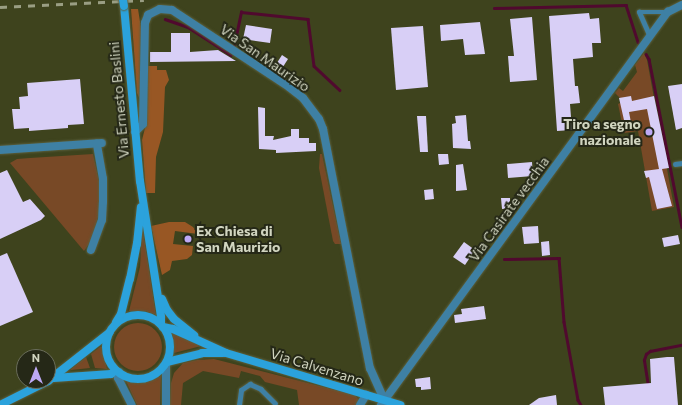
<!DOCTYPE html>
<html>
<head>
<meta charset="utf-8">
<style>
	body { margin:0 }
	#map { position:relative; width:682px; height:405px; overflow:hidden; background:#3e431d; font-family:Commissioner,sans-serif }
	div>[style] { position:absolute }
	.green>* { inset:0; background:#784926 }
	.round { border-radius:50% }
	.forest>* { inset:0; background:#985724 }
	.stream>* { height:2.5px; margin:-1.25px; padding:0 1.25px; transform-origin:1.25px; border-radius:1.25px; background:#50092e }
	.building>* { inset:0; background:#d8cff6 }
	.roads { filter:drop-shadow(0 0 1px #5b603e) drop-shadow(0 0 1px #5b603e) }
	.service>* { height:4.5px; margin:-2.25px; padding:0 2.25px; transform-origin:2.25px; border-radius:2.25px; background:#3e80a4 }
	.minor>* { height:8px; margin:-4px; padding:0 4px; transform-origin:4px; border-radius:4px; background:#3e80a4 }
	.tertiary>* { height:8px; margin:-4px; padding:0 4px; transform-origin:4px; border-radius:4px; background:#3e80a4 }
	.secondary>* { height:8px; margin:-4px; padding:0 4px; transform-origin:4px; border-radius:4px; background:#2ba2dc }
	.secondary>.ring { margin:-4px; padding:0; box-sizing:content-box; background:none; border:8px solid #2ba2dc; border-radius:50% }
	.rail>* { height:2.5px; margin-top:-1.25px; transform-origin:0; background:repeating-linear-gradient(90deg,#9a9e83 0 7px,transparent 0 14px) }
	.bridges { filter:drop-shadow(0 0 1px #5b603e) drop-shadow(0 0 1px #5b603e) }
	.secondary-bridge>* { height:8px; margin:-4px; padding:0 4px; transform-origin:4px; border-radius:4px; background:#2ba2dc }
	.dots>* { width:11px; height:11px; translate:-50% -50%; box-sizing:border-box; border:2px solid #252817; border-radius:50% }
	span { translate:-50% -50%; white-space:nowrap; text-align:center; line-height:1.15; -webkit-text-stroke:4px #252817; paint-order:stroke }
	.street-label { font-size:14px; color:#d1d5c0 }
	.poi-label { font-size:14px; color:#d1d5c0; font-weight:700 }
	.right { translate:-100% -50%; text-align:right }
	.left { translate:0 -50%; text-align:left }
	.north { position:absolute; left:16px; top:349px; width:40px; height:40px; box-sizing:border-box; background:#252817; border:1px solid #6a6d5b; border-radius:50%; rotate:0deg; font-size:11px; font-weight:700; line-height:16px; text-align:center; color:#d1d5c0 }
	.north::after { content:''; display:block; margin:auto; width:14px; height:18px; background:#bda9f5; clip-path:polygon(50% 0,100% 100%,50% 72%,0 100%) }
</style>
</head>
<body>
<div id="map">
	<div class="green">
		<i style="clip-path:polygon(644px 53px,647px 60px,674px 207px,652px 211px,638px 131px,624px 133px,618px 104px,620px 103px,620px 98px,615px 93px,619px 88px,623px 91px,637px 72px,635px 65px)"></i>
		<i style="clip-path:polygon(93px 154px,99px 181px,100px 209px,93px 238px,84px 251px,10px 163px,17px 159px,30px 158px)"></i>
		<i style="clip-path:polygon(320px 154px,322px 154px,341px 244px,335px 244px,333px 241px,319px 168px)"></i>
		<i style="clip-path:polygon(142px 231px,143px 231px,156px 315px,145px 311px,129px 311px,140px 267px)"></i>
		<i class="round" style="left:114px;top:323px;width:48px;height:48px"></i>
		<i style="clip-path:polygon(172px 332px,201px 346px,174px 353px)"></i>
		<i style="clip-path:polygon(100px 347px,102px 347px,107px 369px,95px 368px,91px 354px)"></i>
		<i style="clip-path:polygon(86px 357px,90px 368px,71px 370px,71px 369px)"></i>
		<i style="clip-path:polygon(214px 359px,355px 395px,359px 400px,357px 405px,299px 405px,297px 390px,265px 382px,260px 376px,241px 371px,239px 378px,203px 371px,183px 383px,181px 405px,170px 405px,171px 383px,174px 373px,183px 363px,197px 360px)"></i>
		<i style="clip-path:polygon(161px 376px,160px 405px,137px 405px,126px 381px,143px 382px)"></i>
	</div>
	<div class="forest">
		<i style="clip-path:polygon(131px 9px,138px 9px,147px 66px,157px 66px,157px 70px,166px 70px,169px 80px,165px 87px,163px 132px,156px 157px,155px 193px,146px 193px,142px 140px,146px 124px,146px 113px,137px 93px)"></i>
		<i style="clip-path:polygon(169px 222px,185px 222px,193px 227px,198px 234px,175px 231px,173px 244px,193px 246px,192px 255px,187px 259px,172px 261px,170px 270px,162px 275px,151px 226px)"></i>
	</div>
	<div class="stream">
		<i style="left:494px;top:8px;width:132px;rotate:-1.3deg"></i>
		<i style="left:626px;top:5px;width:39px;rotate:72deg"></i>
		<i style="left:165px;top:19px;width:24px;rotate:19deg"></i>
		<i style="left:188px;top:27px;width:51px;rotate:33.1deg"></i>
		<i style="left:234px;top:45px;width:34px;rotate:-78deg"></i>
		<i style="left:241px;top:12px;width:67px;rotate:6deg"></i>
		<i style="left:308px;top:19px;width:47px;rotate:82.7deg"></i>
		<i style="left:314px;top:66px;width:35px;rotate:43deg"></i>
		<i style="left:646px;top:54px;width:6px;rotate:59deg"></i>
		<i style="left:649px;top:59px;width:171px;rotate:78.9deg"></i>
		<i style="left:504px;top:259px;width:55px;rotate:-1deg"></i>
		<i style="left:559px;top:258px;width:64px;rotate:85.5deg"></i>
		<i style="left:564px;top:322px;width:79px;rotate:79.8deg"></i>
		<i style="left:578px;top:400px;width:6px;rotate:59deg"></i>
		<i style="left:648px;top:386px;width:26px;rotate:-99deg"></i>
		<i style="left:644px;top:360px;width:6px;rotate:-72deg"></i>
		<i style="left:646px;top:354px;width:5px;rotate:-37deg"></i>
		<i style="left:650px;top:351px;width:33px;rotate:-11deg"></i>
	</div>
	<div class="building">
		<i style="clip-path:polygon(589px 13px,590px 19px,599px 18px,601px 43px,592px 43px,593px 57px,573px 59px,575px 86px,578px 86px,580px 103px,570px 104px,572px 130px,557px 131px,549px 16px)"></i>
		<i style="clip-path:polygon(532px 17px,537px 80px,510px 82px,508px 56px,514px 56px,510px 19px)"></i>
		<i style="clip-path:polygon(480px 22px,485px 54px,465px 55px,463px 39px,441px 41px,440px 25px)"></i>
		<i style="clip-path:polygon(246px 25px,272px 29px,270px 43px,243px 39px)"></i>
		<i style="clip-path:polygon(423px 26px,428px 87px,396px 90px,391px 28px)"></i>
		<i style="clip-path:polygon(171px 33px,190px 33px,190px 52px,218px 50px,236px 61px,150px 62px,150px 52px,171px 52px)"></i>
		<i style="clip-path:polygon(282px 55px,288px 59px,281px 70px,275px 66px)"></i>
		<i style="clip-path:polygon(80px 79px,84px 124px,68px 125px,68px 128px,29px 131px,29px 128px,14px 129px,12px 109px,20px 109px,19px 97px,28px 96px,27px 83px)"></i>
		<i style="clip-path:polygon(682px 84px,682px 128px,676px 130px,668px 86px)"></i>
		<i style="clip-path:polygon(631px 96px,632px 101px,654px 96px,669px 168px,662px 169px,672px 206px,657px 209px,649px 177px,646px 178px,644px 171px,659px 169px,647px 109px,629px 112px,632px 128px,626px 129px,619px 98px)"></i>
		<i style="clip-path:polygon(258px 107px,265px 108px,265px 136px,274px 136px,273px 140px,291px 136px,291px 129px,299px 129px,299px 138px,309px 138px,309px 143px,316px 143px,316px 151px,276px 153px,276px 150px,259px 149px)"></i>
		<i style="clip-path:polygon(466px 115px,468px 141px,470px 141px,471px 149px,453px 148px,452px 124px,456px 123px,455px 116px)"></i>
		<i style="clip-path:polygon(417px 116px,426px 116px,428px 152px,420px 152px)"></i>
		<i style="clip-path:polygon(438px 154px,448px 154px,449px 164px,439px 165px)"></i>
		<i style="clip-path:polygon(532px 162px,533px 176px,508px 178px,507px 164px)"></i>
		<i style="clip-path:polygon(463px 164px,467px 190px,456px 191px,456px 165px)"></i>
		<i style="clip-path:polygon(7px 170px,23px 202px,30px 199px,45px 216px,41px 220px,0 239px,0 173px)"></i>
		<i style="clip-path:polygon(433px 189px,434px 199px,425px 200px,424px 190px)"></i>
		<i style="clip-path:polygon(501px 198px,510px 198px,510px 208px,502px 209px)"></i>
		<i style="clip-path:polygon(538px 226px,539px 243px,524px 244px,522px 227px)"></i>
		<i style="clip-path:polygon(678px 235px,680px 244px,664px 247px,662px 238px)"></i>
		<i style="clip-path:polygon(549px 241px,550px 255px,542px 256px,541px 242px)"></i>
		<i style="clip-path:polygon(464px 242px,475px 250px,465px 265px,453px 257px)"></i>
		<i style="clip-path:polygon(7px 253px,33px 312px,0 326px,0 256px)"></i>
		<i style="clip-path:polygon(484px 306px,486px 319px,455px 323px,454px 315px,462px 314px,461px 309px)"></i>
		<i style="clip-path:polygon(667px 357px,674px 357px,678px 405px,605px 405px,603px 387px,651px 383px,650px 359px)"></i>
		<i style="clip-path:polygon(430px 377px,431px 389px,421px 390px,421px 387px,416px 387px,415px 379px)"></i>
		<i style="clip-path:polygon(556px 395px,557px 405px,529px 405px,539px 398px)"></i>
	</div>
	<div class="roads">
		<div class="service">
			<i style="left:650px;top:37px;width:27px;rotate:-114deg"></i>
			<i style="left:639px;top:12px;width:29px"></i>
			<i style="left:675px;top:164px;width:7px;rotate:-8deg"></i>
			<i style="left:239px;top:405px;width:15px;rotate:-82deg"></i>
			<i style="left:241px;top:390px;width:11px;rotate:-34deg"></i>
			<i style="left:250px;top:384px;width:12px;rotate:24deg"></i>
			<i style="left:261px;top:389px;width:20px;rotate:45deg"></i>
		</div>
		<div class="minor">
			<i style="left:135px;top:132px;width:11px;rotate:-45deg"></i>
			<i style="left:143px;top:124px;width:101px;rotate:-88.9deg"></i>
			<i style="left:145px;top:23px;width:9px;rotate:-69deg"></i>
			<i style="left:148px;top:15px;width:13px;rotate:-27deg"></i>
			<i style="left:160px;top:9px;width:12px;rotate:5deg"></i>
			<i style="left:172px;top:10px;width:140px;rotate:33.3deg"></i>
			<i style="left:289px;top:87px;width:18px;rotate:38deg"></i>
			<i style="left:303px;top:98px;width:26px;rotate:53deg"></i>
			<i style="left:319px;top:119px;width:11px;rotate:68deg"></i>
			<i style="left:323px;top:129px;width:244px;rotate:78.9deg"></i>
			<i style="left:370px;top:368px;width:35px;rotate:66deg"></i>
			<i style="left:0;top:150px;width:102px;rotate:-3.9deg"></i>
			<i style="left:91px;top:250px;width:32px;rotate:-70deg"></i>
			<i style="left:102px;top:220px;width:18px;rotate:-87deg"></i>
			<i style="left:103px;top:202px;width:23px;rotate:-90deg"></i>
			<i style="left:103px;top:179px;width:36px;rotate:-100deg"></i>
			<i style="left:360px;top:405px;width:12px;rotate:-59deg"></i>
			<i style="left:381px;top:405px;width:487px;rotate:-53.9deg"></i>
			<i style="left:668px;top:12px;width:16px;rotate:-27deg"></i>
		</div>
		<div class="tertiary">
			<i style="left:119px;top:372px;width:6px;rotate:99deg"></i>
			<i style="left:118px;top:378px;width:30px;rotate:63deg"></i>
			<i style="left:166px;top:405px;width:41px;rotate:-90deg"></i>
		</div>
		<div class="secondary">
			<i style="left:124px;top:6px;width:176px;rotate:84.8deg"></i>
			<i style="left:140px;top:181px;width:138px;rotate:81.2deg"></i>
			<i style="left:161px;top:317px;width:7px;rotate:90deg"></i>
			<i style="left:162px;top:299px;width:12px;rotate:66deg"></i>
			<i style="left:167px;top:310px;width:11px;rotate:52deg"></i>
			<i style="left:174px;top:319px;width:26px;rotate:39deg"></i>
			<i class="ring" style="left:106px;top:315px;width:56px;height:56px"></i>
			<i style="left:116px;top:322px;width:9px;rotate:-58deg"></i>
			<i style="left:121px;top:314px;width:36px;rotate:-76deg"></i>
			<i style="left:130px;top:279px;width:36px;rotate:-79deg"></i>
			<i style="left:137px;top:244px;width:37px;rotate:-84deg"></i>
			<i style="left:163px;top:327px;width:10px;rotate:11deg"></i>
			<i style="left:173px;top:329px;width:58px;rotate:24.4deg"></i>
			<i style="left:226px;top:353px;width:182px;rotate:16.6deg"></i>
			<i style="left:167px;top:362px;width:36px;rotate:-14deg"></i>
			<i style="left:202px;top:353px;width:21px"></i>
			<i style="left:54px;top:378px;width:57px;rotate:-4deg"></i>
			<i style="left:111px;top:374px;width:6px;rotate:-39deg"></i>
			<i style="left:48px;top:381px;width:78px;rotate:-38.2deg"></i>
			<i style="left:0;top:405px;width:54px;rotate:-26.6deg"></i>
		</div>
	</div>
	<div class="rail">
		<i style="left:0;top:7px;width:144px;rotate:-2.8deg"></i>
	</div>
	<div class="bridges">
		<div class="secondary-bridge">
			<i style="left:123px;top:0;width:6px;rotate:81deg"></i>
		</div>
	</div>
	<div class="dots">
		<i style="left:649px;top:132px;background:#bda9f5"></i>
		<i style="left:188px;top:239px;background:#bda9f5"></i>
	</div>
	<div class="street-label">
		<span style="left:265px;top:58px;rotate:35deg">Via San Maurizio</span>
		<span style="left:119px;top:100px;rotate:-95deg">Via Ernesto Baslini</span>
		<span style="left:509px;top:209px;rotate:-54deg">Via Casirate vecchia</span>
		<span style="left:317px;top:367px;rotate:17deg">Via Calvenzano</span>
	</div>
	<div class="poi-label">
		<span class="right" style="left:641px;top:132px">Tiro a segno<br>nazionale</span>
		<span class="left" style="left:196px;top:239px">Ex Chiesa di<br>San Maurizio</span>
	</div>
	<div class="north">N</div>
</div>
</body>
</html>
